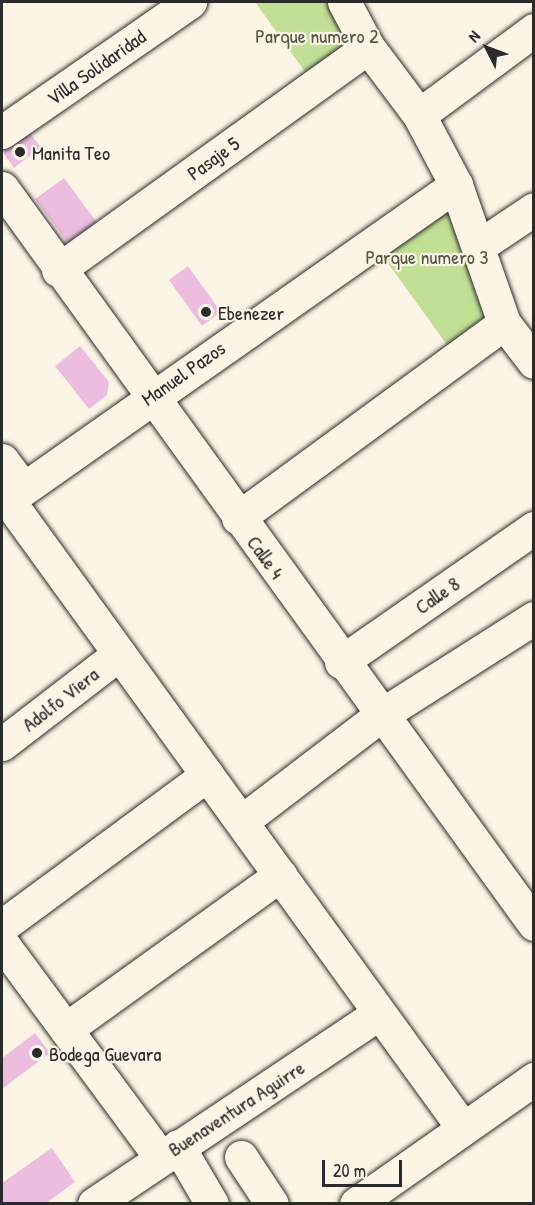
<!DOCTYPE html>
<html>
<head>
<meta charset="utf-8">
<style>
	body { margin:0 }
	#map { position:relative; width:535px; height:1205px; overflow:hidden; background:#fcf5e5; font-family:"Patrick Hand",sans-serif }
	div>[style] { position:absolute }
	.green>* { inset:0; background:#c2df96 }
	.building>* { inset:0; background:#ecbddf }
	.roads { filter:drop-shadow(0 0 2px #2b2b2b) drop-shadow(0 0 2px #2b2b2b) }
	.minor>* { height:33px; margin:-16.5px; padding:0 16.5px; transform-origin:16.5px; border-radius:16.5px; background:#fcf5e5 }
	.dots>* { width:16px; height:16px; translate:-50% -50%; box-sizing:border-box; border:3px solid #fcf5e5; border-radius:50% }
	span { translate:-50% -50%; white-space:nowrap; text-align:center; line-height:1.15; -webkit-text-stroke:4.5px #fcf5e5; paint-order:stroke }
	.park-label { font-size:20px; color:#515846 }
	.street-label { font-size:20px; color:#2b2b2b }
	.poi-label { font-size:20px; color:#2b2b2b }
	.left { translate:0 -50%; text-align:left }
	.frame { position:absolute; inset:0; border:3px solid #2b2b2b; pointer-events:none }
	.north { position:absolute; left:457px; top:18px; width:60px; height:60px; -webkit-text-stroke:4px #fcf5e5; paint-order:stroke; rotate:312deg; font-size:16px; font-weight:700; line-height:24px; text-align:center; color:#2b2b2b }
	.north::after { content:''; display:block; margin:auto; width:21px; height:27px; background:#2b2b2b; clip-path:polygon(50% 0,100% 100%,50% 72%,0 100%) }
	.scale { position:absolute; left:322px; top:1160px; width:80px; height:27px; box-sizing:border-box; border:3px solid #2b2b2b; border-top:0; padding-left:8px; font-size:18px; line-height:21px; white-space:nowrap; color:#2b2b2b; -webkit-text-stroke:4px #fcf5e5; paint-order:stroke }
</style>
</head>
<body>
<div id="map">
	<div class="green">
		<i style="clip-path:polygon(255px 2px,334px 2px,360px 48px,313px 83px)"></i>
		<i style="clip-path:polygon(445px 198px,500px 322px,455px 356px,377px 248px)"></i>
	</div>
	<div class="building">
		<i style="clip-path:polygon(25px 127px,41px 147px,14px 168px,4px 154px,5px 142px)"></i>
		<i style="clip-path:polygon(64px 178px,101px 228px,72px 249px,35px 199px)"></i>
		<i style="clip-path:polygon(188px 266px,221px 312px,202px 326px,169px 280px)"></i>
		<i style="clip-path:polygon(80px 346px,109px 382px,107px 395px,89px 409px,55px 366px)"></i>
		<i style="clip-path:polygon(35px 1033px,50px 1053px,2px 1089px,2px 1058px)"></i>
		<i style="clip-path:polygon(52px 1148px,75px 1182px,45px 1204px,2px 1204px,2px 1183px)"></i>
	</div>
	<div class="roads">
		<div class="minor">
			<i style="left:344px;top:2px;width:51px;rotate:61.9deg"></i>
			<i style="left:368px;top:47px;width:85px;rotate:53.1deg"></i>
			<i style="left:419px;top:115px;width:79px;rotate:62.1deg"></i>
			<i style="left:456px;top:185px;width:146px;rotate:70.8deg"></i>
			<i style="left:504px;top:323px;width:49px;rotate:52.4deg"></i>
			<i style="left:419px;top:115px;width:143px;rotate:-36.5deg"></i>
			<i style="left:2px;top:132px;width:229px;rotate:-34.7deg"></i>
			<i style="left:2px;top:188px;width:908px;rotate:54.14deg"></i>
			<i style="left:479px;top:246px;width:66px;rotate:-33.9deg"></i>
			<i style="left:58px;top:270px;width:382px;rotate:-35.7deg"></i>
			<i style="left:2px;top:460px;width:35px;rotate:53deg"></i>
			<i style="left:8px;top:500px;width:776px;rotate:54.08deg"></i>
			<i style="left:2px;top:504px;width:555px;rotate:-35.09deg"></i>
			<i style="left:238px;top:518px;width:330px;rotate:-36.2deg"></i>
			<i style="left:341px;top:662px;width:235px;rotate:-34.8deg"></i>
			<i style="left:2px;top:744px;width:148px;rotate:-37.6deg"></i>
			<i style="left:242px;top:821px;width:175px;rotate:-37.3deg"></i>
			<i style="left:381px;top:715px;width:181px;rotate:-32.4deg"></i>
			<i style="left:2px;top:926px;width:255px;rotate:-36.4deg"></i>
			<i style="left:2px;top:943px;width:267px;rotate:53.5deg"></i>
			<i style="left:66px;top:1029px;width:264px;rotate:-35.7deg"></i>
			<i style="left:178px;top:1146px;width:67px;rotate:59.6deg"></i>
			<i style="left:241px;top:1157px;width:56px;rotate:56.6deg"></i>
			<i style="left:94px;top:1204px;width:343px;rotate:-33.8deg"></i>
			<i style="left:356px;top:1204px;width:218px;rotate:-35.1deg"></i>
		</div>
	</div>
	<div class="dots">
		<i style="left:20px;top:152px;background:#2b2b2b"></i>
		<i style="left:206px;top:312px;background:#2b2b2b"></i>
		<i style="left:37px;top:1053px;background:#2b2b2b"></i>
	</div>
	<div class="park-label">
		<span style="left:317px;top:35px">Parque numero 2</span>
		<span style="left:427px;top:256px">Parque numero 3</span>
	</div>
	<div class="street-label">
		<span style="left:96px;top:67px;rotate:-35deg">Villa Solidaridad</span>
		<span style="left:213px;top:158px;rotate:-36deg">Pasaje 5</span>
		<span style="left:183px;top:373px;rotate:-35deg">Manuel Pazos</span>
		<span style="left:266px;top:557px;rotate:54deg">Calle 4</span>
		<span style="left:437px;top:595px;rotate:-35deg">Calle 8</span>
		<span style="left:60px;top:699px;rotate:-38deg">Adolfo Viera</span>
		<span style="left:236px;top:1108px;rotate:-33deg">Buenaventura Aguirre</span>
	</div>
	<div class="poi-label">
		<span class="left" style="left:32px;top:152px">Manita Teo</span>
		<span class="left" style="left:218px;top:312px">Ebenezer</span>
		<span class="left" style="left:49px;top:1053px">Bodega Guevara</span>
	</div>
	<div class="frame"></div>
	<div class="north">N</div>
	<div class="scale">20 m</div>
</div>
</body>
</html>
